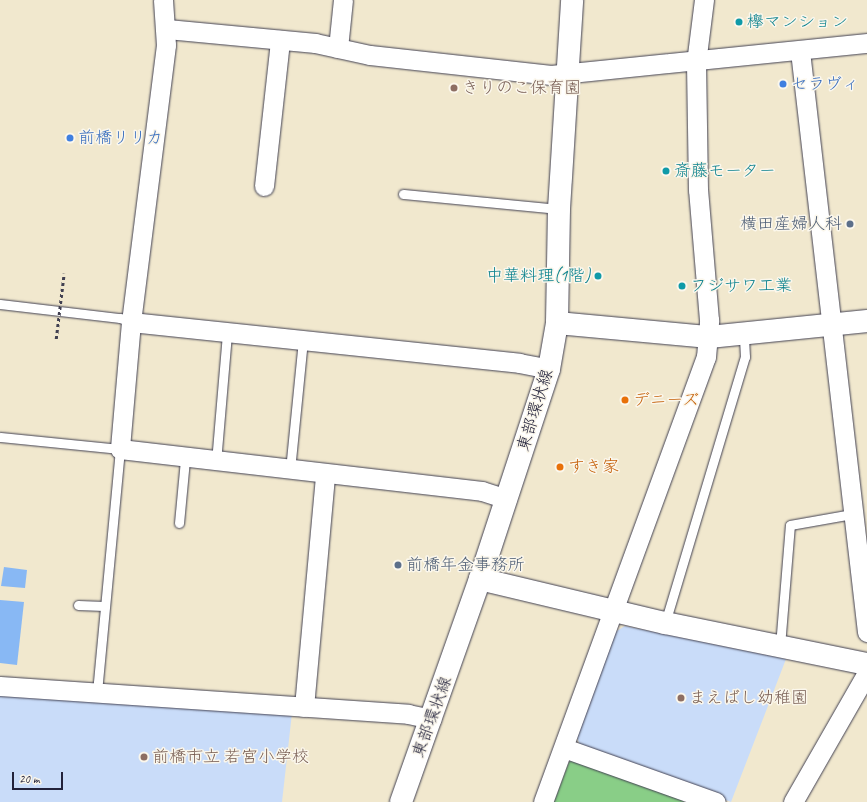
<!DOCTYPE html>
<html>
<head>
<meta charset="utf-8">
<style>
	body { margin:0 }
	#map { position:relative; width:867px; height:802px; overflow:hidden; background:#f1e8ce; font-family:Caveat,"Klee One",sans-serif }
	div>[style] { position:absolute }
	.built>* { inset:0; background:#c9dcf9 }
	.green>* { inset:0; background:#89ce87 }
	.water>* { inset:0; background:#88b8f4 }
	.roads { filter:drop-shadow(0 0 1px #414051) drop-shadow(0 0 1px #414051) }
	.service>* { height:9px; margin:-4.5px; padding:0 4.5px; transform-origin:4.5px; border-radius:4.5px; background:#fff }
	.minor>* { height:19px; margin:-9.5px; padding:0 9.5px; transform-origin:9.5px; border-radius:9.5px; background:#fff }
	.tertiary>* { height:22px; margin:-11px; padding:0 11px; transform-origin:11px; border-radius:11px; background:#fff }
	.path-bridge>* { height:2.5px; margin-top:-1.25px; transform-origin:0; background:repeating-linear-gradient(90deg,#414051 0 3px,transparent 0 6px) }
	.dots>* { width:11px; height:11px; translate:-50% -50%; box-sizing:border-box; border:2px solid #fbf7ec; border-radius:50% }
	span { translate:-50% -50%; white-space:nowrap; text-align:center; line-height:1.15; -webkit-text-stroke:3px #fbf7ec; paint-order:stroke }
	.culture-label { font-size:17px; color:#0d838f }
	.left { translate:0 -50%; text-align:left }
	.right { translate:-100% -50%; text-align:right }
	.shop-label { font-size:17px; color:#366cbe }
	.education-label { font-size:17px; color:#785e54 }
	.service-label { font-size:17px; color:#4e5e75 }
	.food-label { font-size:17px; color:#c56008 }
	.street-label { font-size:17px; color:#22223b }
	.scale { position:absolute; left:12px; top:772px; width:51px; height:18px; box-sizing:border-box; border:2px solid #22223b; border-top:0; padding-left:5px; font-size:12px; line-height:14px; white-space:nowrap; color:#22223b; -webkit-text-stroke:3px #fbf7ec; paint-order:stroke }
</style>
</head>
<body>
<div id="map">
	<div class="built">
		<i style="clip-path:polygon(625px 626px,786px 659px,731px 802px,580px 746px,577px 737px,615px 632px)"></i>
		<i style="clip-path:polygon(0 692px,292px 713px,282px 802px,0 802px)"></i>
	</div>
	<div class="green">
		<i style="clip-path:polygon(578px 758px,680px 795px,684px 802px,554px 802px,569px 762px)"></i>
	</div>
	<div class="water">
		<i style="clip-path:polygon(4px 567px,27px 570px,25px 588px,1px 586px)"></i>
		<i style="clip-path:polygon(0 600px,24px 602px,17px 665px,0 663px)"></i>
	</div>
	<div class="roads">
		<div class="service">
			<i style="left:403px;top:194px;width:157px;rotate:5.5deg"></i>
			<i style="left:0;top:304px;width:121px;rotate:6.7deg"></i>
			<i style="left:120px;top:318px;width:12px;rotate:20deg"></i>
			<i style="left:0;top:437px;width:121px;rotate:5.7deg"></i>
			<i style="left:120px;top:449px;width:244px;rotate:95.4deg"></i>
			<i style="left:216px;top:462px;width:128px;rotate:-85.1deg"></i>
			<i style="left:290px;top:470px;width:131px;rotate:-84.3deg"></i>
			<i style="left:179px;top:523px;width:64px;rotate:-84.6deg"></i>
			<i style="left:78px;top:605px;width:26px;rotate:2deg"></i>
			<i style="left:665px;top:623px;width:278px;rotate:-73.3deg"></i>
			<i style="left:745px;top:357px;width:21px;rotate:-93deg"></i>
			<i style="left:780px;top:646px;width:121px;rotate:-85.3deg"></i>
			<i style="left:790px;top:525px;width:63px;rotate:-10.1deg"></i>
		</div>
		<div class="minor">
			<i style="left:163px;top:0;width:45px;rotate:86.2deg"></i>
			<i style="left:166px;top:45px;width:279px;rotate:97.2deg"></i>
			<i style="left:131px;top:322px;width:127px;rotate:95deg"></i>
			<i style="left:120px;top:449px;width:364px;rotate:6.6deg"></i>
			<i style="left:482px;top:491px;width:26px;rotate:18deg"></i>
			<i style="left:167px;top:29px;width:149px;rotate:5.4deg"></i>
			<i style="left:315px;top:43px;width:56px;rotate:12.3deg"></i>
			<i style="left:370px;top:55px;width:182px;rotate:6.3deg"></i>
			<i style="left:551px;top:75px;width:318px;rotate:-5.8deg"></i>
			<i style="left:338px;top:48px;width:48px;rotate:-84.1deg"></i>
			<i style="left:800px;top:51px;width:585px;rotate:83.42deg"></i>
			<i style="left:264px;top:186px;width:147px;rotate:-83.7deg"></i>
			<i style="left:131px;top:322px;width:390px;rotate:6deg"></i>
			<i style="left:519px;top:363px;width:31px;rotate:11deg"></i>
			<i style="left:0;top:686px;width:409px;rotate:3.9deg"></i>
			<i style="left:408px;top:714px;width:24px;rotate:12deg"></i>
			<i style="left:304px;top:707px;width:234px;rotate:-84.8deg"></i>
			<i style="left:564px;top:748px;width:161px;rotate:19.6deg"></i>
			<i style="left:543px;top:802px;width:474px;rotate:-69.9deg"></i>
			<i style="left:706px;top:357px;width:37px;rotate:-85deg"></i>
			<i style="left:709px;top:320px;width:130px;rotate:-94.8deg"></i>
			<i style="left:698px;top:190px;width:127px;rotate:-90.9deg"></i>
			<i style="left:696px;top:63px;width:64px;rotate:-82.8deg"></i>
			<i style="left:793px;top:802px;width:149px;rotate:-60.2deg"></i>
		</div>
		<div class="tertiary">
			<i style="left:557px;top:323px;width:153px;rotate:5.3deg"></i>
			<i style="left:709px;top:337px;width:159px;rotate:-5.8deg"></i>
			<i style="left:480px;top:579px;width:190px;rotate:13.4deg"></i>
			<i style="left:665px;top:623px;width:206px;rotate:11.5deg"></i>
			<i style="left:401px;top:802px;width:237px;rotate:-70.5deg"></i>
			<i style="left:480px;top:579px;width:221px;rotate:-71.8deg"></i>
			<i style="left:549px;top:369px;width:47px;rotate:-80.1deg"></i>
			<i style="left:557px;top:323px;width:114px;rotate:-89deg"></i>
			<i style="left:559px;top:209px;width:209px;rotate:-86.4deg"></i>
		</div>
	</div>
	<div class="path-bridge">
		<i style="left:56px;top:339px;width:66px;rotate:-83.1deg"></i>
	</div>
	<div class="dots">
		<i style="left:739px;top:22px;background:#0f9aa8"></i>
		<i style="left:783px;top:84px;background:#3f7fe0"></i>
		<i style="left:454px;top:88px;background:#8d6e63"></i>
		<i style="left:70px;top:138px;background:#3f7fe0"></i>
		<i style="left:666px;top:171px;background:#0f9aa8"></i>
		<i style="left:850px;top:224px;background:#5c6f8a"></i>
		<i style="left:598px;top:276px;background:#0f9aa8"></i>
		<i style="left:682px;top:286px;background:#0f9aa8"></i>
		<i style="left:625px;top:400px;background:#e8710a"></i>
		<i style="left:560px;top:467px;background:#e8710a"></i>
		<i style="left:398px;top:565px;background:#5c6f8a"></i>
		<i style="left:681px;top:698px;background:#8d6e63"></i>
		<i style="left:144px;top:757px;background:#8d6e63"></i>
	</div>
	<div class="culture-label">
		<span class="left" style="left:747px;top:22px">欅マンション</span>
		<span class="left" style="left:674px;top:171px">斎藤モーター</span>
		<span class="right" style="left:590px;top:276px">中華料理(1階)</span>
		<span class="left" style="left:690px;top:286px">フジサワ工業</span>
	</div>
	<div class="shop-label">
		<span class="left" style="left:791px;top:84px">セラヴィ</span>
		<span class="left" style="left:78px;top:138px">前橋リリカ</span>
	</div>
	<div class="education-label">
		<span class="left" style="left:462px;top:88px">きりのこ保育園</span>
		<span class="left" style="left:689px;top:698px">まえばし幼稚園</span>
		<span class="left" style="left:152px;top:757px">前橋市立 若宮小学校</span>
	</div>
	<div class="service-label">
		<span class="right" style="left:842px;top:224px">横田産婦人科</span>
		<span class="left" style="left:406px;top:565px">前橋年金事務所</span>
	</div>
	<div class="food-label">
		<span class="left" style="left:633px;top:400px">デニーズ</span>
		<span class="left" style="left:568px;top:467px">すき家</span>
	</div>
	<div class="street-label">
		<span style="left:535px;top:410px;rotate:-73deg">東部環状線</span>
		<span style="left:432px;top:717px;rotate:-70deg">東部環状線</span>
	</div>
	<div class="scale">20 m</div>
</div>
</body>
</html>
